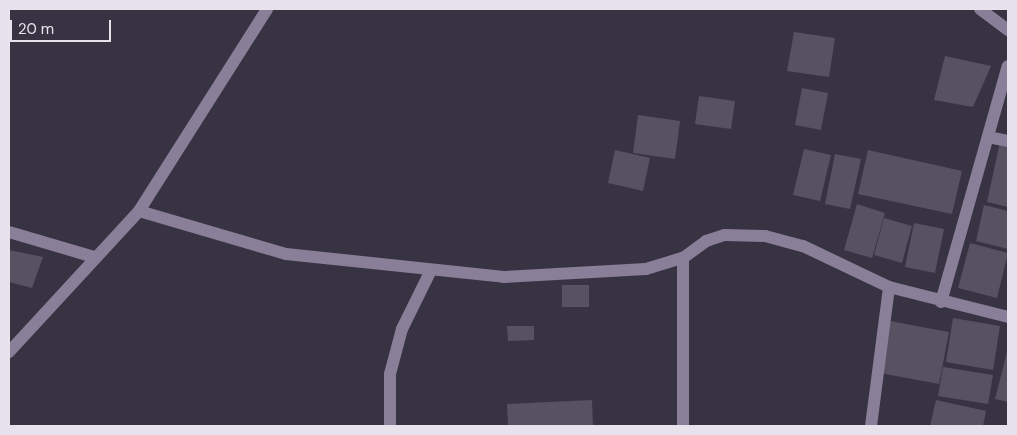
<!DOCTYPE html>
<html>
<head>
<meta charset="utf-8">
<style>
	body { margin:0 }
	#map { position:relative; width:1017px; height:435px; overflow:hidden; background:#383342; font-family:"DM Sans",sans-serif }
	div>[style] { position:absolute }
	.building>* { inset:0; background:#575161 }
	.minor>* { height:12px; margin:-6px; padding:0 6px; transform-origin:6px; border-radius:6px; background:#897f98 }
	span { translate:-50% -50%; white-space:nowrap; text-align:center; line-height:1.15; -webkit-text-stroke:4px #383342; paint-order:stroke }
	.frame { position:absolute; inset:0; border:10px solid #e7e3ed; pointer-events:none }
	.scale { position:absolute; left:10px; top:20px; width:101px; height:22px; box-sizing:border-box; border:2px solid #e7e3ed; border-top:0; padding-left:6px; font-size:15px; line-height:18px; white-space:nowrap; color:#e7e3ed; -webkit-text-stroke:4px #383342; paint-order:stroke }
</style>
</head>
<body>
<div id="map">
	<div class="building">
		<i style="clip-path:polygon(794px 32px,835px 38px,829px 77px,787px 71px)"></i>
		<i style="clip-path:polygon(945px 56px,991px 66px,973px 107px,934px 100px)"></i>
		<i style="clip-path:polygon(802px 88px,828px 93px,821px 130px,795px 125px)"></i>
		<i style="clip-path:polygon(699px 96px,735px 101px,731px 129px,695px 124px)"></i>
		<i style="clip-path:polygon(638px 115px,680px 121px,675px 159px,633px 153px)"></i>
		<i style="clip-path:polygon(1000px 142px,1008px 144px,1008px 207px,987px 202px)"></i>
		<i style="clip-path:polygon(804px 149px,831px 155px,820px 201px,793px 195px)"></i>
		<i style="clip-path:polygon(615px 150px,650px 158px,643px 191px,608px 183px)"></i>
		<i style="clip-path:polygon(868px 150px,962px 171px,952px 214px,858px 194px)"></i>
		<i style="clip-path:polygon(835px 154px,861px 159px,850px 209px,825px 204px)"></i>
		<i style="clip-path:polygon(857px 204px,885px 213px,872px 258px,844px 250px)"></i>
		<i style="clip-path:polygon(984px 205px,1008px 211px,1008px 249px,976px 241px)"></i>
		<i style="clip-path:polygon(884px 218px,912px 226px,902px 263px,874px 255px)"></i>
		<i style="clip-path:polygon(914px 223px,944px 229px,935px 273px,905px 267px)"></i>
		<i style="clip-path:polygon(970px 243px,1008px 253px,997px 298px,958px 288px)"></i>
		<i style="clip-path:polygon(9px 250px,43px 257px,32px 288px,9px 282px)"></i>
		<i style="clip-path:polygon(562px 285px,589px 285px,589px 307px,562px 307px)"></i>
		<i style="clip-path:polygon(953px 318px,1000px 326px,993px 370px,946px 362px)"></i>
		<i style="clip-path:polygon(890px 321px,949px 332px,939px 384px,880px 373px)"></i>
		<i style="clip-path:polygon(507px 326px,534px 326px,534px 340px,508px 341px)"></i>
		<i style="clip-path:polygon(1008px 348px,1008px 402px,995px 399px)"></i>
		<i style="clip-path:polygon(943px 367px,993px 375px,988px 404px,938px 396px)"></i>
		<i style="clip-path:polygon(592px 400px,593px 426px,508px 426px,507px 404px)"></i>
		<i style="clip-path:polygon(936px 400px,986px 411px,983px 426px,930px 426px)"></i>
	</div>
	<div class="minor">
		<i style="left:980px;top:9px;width:35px;rotate:37deg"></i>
		<i style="left:988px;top:137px;width:20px;rotate:11deg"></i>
		<i style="left:139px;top:211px;width:153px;rotate:16.3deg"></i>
		<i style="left:286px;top:254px;width:219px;rotate:6deg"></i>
		<i style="left:504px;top:277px;width:142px;rotate:-3.2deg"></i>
		<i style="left:646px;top:269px;width:39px;rotate:-17deg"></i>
		<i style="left:683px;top:258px;width:29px;rotate:-36deg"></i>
		<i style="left:706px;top:241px;width:19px;rotate:-18deg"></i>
		<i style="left:724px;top:235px;width:41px;rotate:1.4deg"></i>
		<i style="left:765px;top:236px;width:39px;rotate:15deg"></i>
		<i style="left:803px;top:246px;width:95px;rotate:25.5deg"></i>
		<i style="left:889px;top:287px;width:123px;rotate:14.1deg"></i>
		<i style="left:9px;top:232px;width:89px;rotate:16.4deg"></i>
		<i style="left:683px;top:258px;width:168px;rotate:90deg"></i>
		<i style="left:941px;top:302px;width:245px;rotate:-74.2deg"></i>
		<i style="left:9px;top:352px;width:192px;rotate:-47.3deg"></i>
		<i style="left:139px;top:211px;width:239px;rotate:-57.6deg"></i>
		<i style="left:390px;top:426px;width:52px;rotate:-90deg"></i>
		<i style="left:390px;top:374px;width:47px;rotate:-75.1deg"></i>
		<i style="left:402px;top:329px;width:64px;rotate:-63.8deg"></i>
		<i style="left:871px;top:426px;width:140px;rotate:-82.6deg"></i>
	</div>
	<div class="frame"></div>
	<div class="scale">20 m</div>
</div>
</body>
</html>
